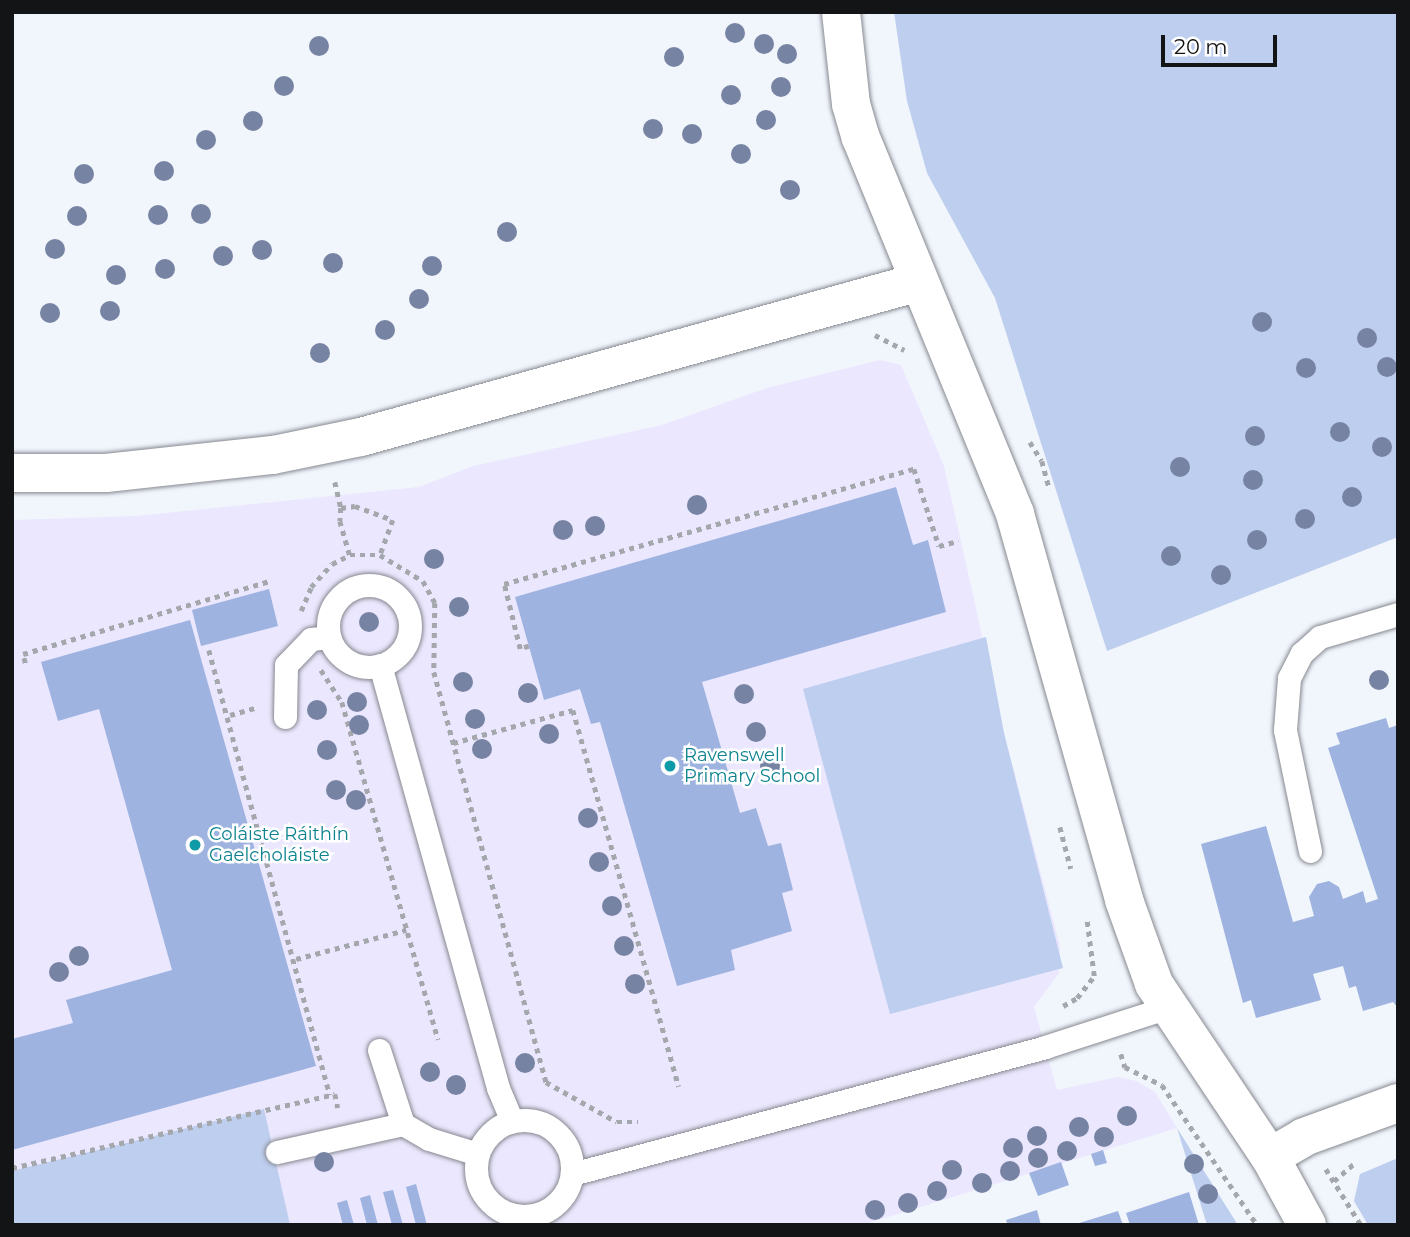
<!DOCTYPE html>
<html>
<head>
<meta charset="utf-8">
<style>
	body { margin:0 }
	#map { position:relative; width:1410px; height:1237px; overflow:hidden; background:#f1f5fc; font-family:Montserrat,sans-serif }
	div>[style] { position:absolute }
	.education>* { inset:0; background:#ebe7fe }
	.green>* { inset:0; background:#beceef }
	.building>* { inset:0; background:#9fb3e0 }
	.path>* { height:4.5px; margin-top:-2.25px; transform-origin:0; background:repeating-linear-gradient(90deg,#a4a7ac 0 5px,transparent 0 10px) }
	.roads { filter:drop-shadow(0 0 2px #868990) drop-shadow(0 0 2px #868990) }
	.service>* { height:23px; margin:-11.5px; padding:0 11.5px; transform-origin:11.5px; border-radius:11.5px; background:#fff }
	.service>.ring { margin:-11.5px; padding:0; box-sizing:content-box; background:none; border:23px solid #fff; border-radius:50% }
	.minor>* { height:38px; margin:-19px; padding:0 19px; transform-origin:19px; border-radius:19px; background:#fff }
	.trees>* { width:20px; height:20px; margin:-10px; border-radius:50%; background:#7783a3 }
	.dots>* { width:19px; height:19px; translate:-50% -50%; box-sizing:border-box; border:4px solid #fff; border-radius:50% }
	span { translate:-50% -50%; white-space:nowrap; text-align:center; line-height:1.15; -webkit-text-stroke:5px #fff; paint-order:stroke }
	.culture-label { font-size:18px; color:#0d838f }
	.left { translate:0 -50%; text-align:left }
	.frame { position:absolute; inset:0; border:14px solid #131416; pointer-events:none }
	.scale { position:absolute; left:1161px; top:35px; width:116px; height:32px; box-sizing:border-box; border:4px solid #131416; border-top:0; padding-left:9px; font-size:21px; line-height:24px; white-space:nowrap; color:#131416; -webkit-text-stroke:5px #fff; paint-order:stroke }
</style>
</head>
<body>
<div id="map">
	<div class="education">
		<i style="clip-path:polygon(880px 360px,901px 365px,944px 466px,1004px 733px,1060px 946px,1059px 973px,1034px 1007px,1057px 1090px,1118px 1077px,1136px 1081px,1155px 1092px,1177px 1128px,862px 1225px,12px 1225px,12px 520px,137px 516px,419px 487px,473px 466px,662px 425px,767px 388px)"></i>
	</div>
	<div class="green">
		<i style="clip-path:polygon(894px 12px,1398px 12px,1398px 537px,1107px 651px,995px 298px,927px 173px,907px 101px)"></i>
		<i style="clip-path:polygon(986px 637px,1004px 733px,1063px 968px,890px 1014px,803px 689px)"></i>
		<i style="clip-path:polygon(264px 1109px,290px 1225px,12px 1225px,12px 1171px)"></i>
		<i style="clip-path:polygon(1177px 1128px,1236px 1222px,1238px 1225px,1207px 1225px)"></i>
		<i style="clip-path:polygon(1398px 1158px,1398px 1225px,1368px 1225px,1354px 1201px,1360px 1174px)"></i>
	</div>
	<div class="building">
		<i style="clip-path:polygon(896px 487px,913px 545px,928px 540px,946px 612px,702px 682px,740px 813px,756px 808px,768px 846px,781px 843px,793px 890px,782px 893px,792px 931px,731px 950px,735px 970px,677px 986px,600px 722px,591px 724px,580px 689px,544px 700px,515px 597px)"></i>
		<i style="clip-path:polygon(269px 589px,278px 626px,201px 646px,192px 610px)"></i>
		<i style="clip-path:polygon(190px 620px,316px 1066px,12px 1150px,12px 1039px,73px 1023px,66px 1000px,172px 970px,99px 709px,58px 721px,41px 662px)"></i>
		<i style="clip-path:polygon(1386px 718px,1389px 728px,1398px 725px,1398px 1008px,1393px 1002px,1363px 1011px,1356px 986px,1349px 988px,1343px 966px,1313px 974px,1321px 1000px,1256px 1018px,1251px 1000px,1243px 1003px,1201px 844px,1266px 826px,1293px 922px,1314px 916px,1309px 897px,1317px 884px,1329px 881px,1339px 887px,1343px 899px,1363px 891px,1366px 903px,1378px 899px,1328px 748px,1340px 744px,1336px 733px)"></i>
		<i style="clip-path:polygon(1103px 1150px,1107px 1163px,1095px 1166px,1091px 1154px)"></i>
		<i style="clip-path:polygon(1061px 1162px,1069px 1185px,1038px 1196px,1029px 1173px)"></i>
		<i style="clip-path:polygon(416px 1184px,427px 1225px,416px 1225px,406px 1187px)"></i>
		<i style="clip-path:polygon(393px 1190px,403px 1225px,392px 1225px,383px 1192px)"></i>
		<i style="clip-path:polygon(1189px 1192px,1199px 1225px,1130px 1225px,1126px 1213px)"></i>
		<i style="clip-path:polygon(370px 1195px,378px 1225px,367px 1225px,360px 1198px)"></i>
		<i style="clip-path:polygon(347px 1200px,354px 1225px,343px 1225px,337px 1203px)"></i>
		<i style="clip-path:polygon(1037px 1210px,1041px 1225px,1008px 1225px,1006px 1220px)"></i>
		<i style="clip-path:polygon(1118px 1211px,1123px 1225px,1076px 1225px,1076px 1224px)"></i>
	</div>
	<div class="path">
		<i style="left:875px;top:335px;width:33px;rotate:27deg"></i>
		<i style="left:1030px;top:442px;width:22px;rotate:58deg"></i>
		<i style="left:1042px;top:461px;width:28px;rotate:75deg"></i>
		<i style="left:335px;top:482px;width:27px;rotate:77deg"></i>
		<i style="left:341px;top:508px;width:14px;rotate:-8deg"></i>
		<i style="left:355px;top:506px;width:40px;rotate:20.2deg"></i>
		<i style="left:393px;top:520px;width:37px;rotate:110deg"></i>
		<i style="left:380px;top:555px;width:50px;rotate:31.2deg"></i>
		<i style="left:423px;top:581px;width:25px;rotate:61deg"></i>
		<i style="left:435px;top:603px;width:69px;rotate:90.8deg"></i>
		<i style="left:434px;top:672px;width:425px;rotate:74.7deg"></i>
		<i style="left:546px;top:1082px;width:81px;rotate:29.4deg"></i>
		<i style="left:617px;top:1122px;width:21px"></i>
		<i style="left:341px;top:508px;width:13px;rotate:94deg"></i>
		<i style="left:340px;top:521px;width:35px;rotate:74deg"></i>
		<i style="left:301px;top:611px;width:26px;rotate:-67deg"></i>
		<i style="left:311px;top:587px;width:31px;rotate:-48deg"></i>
		<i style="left:332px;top:564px;width:20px;rotate:-27deg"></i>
		<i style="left:350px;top:555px;width:30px"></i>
		<i style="left:529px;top:646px;width:9px;rotate:162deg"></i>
		<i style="left:520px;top:649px;width:67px;rotate:-103.8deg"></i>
		<i style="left:504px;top:584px;width:426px;rotate:-15.7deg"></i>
		<i style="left:914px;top:469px;width:81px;rotate:72deg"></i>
		<i style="left:939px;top:546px;width:20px;rotate:-15deg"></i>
		<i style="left:209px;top:650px;width:461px;rotate:74.8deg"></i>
		<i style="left:25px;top:663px;width:9px;rotate:-103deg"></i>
		<i style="left:23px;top:654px;width:257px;rotate:-16.5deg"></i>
		<i style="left:321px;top:670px;width:38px;rotate:57deg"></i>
		<i style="left:342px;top:702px;width:351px;rotate:74.1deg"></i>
		<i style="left:230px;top:715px;width:26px;rotate:-16deg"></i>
		<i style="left:453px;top:743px;width:124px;rotate:-15.4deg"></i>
		<i style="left:573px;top:710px;width:391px;rotate:74.3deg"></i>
		<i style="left:1060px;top:827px;width:43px;rotate:75.3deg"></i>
		<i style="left:296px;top:959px;width:114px;rotate:-14.8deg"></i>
		<i style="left:1063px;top:1006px;width:16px;rotate:-30deg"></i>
		<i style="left:1077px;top:998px;width:28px;rotate:-52deg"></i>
		<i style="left:1094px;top:976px;width:55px;rotate:-97.3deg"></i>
		<i style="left:1121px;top:1054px;width:14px;rotate:73deg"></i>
		<i style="left:1125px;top:1067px;width:41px;rotate:25.9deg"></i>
		<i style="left:1162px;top:1085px;width:169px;rotate:55.8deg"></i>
		<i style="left:12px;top:1168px;width:331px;rotate:-12.9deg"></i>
		<i style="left:335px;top:1094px;width:14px;rotate:78deg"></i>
		<i style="left:1326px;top:1169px;width:66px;rotate:58deg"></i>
		<i style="left:1334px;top:1181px;width:29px;rotate:-41deg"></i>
	</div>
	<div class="roads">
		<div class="service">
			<i class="ring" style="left:328px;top:585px;width:59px;height:59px"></i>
			<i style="left:380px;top:665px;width:439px;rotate:74.4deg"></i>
			<i style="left:498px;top:1088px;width:36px;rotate:67deg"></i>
			<i style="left:285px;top:717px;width:52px;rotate:-88.9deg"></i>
			<i style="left:286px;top:665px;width:36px;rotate:-46deg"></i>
			<i style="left:311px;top:639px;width:18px;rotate:-6deg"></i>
			<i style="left:1310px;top:851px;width:124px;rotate:-101.7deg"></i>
			<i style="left:1285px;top:730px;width:52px;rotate:-85.6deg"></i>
			<i style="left:1289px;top:678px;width:28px;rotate:-63deg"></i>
			<i style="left:1302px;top:653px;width:24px;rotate:-42deg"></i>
			<i style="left:1320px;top:637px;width:81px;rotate:-16.4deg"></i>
			<i style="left:379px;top:1050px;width:78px;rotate:72deg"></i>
			<i style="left:403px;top:1124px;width:30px;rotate:30deg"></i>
			<i style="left:429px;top:1139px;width:51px;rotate:17deg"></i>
			<i class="ring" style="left:476px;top:1120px;width:73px;height:73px"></i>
			<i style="left:277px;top:1152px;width:129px;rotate:-12.5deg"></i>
			<i style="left:572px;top:1174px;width:490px;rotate:-15deg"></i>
			<i style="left:1045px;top:1047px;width:127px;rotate:-17.9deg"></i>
		</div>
		<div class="minor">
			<i style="left:841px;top:12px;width:93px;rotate:83.8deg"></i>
			<i style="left:851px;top:104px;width:35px;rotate:74deg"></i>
			<i style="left:861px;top:138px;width:406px;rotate:67.7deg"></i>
			<i style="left:1015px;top:514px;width:401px;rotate:74.2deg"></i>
			<i style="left:1124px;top:900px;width:89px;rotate:70.3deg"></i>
			<i style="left:1154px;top:984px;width:208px;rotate:56.2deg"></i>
			<i style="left:1270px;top:1157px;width:77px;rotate:61.4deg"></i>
			<i style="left:12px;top:473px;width:94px"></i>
			<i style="left:106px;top:473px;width:168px;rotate:-6.2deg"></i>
			<i style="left:273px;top:455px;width:90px;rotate:-11.6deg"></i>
			<i style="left:361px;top:437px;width:579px;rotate:-15.52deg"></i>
			<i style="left:1270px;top:1157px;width:39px;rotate:-30deg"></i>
			<i style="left:1304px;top:1137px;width:100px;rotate:-19.9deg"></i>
		</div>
	</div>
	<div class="trees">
		<i style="left:735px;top:33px"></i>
		<i style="left:764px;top:44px"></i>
		<i style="left:319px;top:46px"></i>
		<i style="left:787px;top:54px"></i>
		<i style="left:674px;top:57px"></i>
		<i style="left:284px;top:86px"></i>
		<i style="left:781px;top:87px"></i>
		<i style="left:731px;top:95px"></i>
		<i style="left:766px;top:120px"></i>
		<i style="left:253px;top:121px"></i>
		<i style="left:653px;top:129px"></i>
		<i style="left:692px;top:134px"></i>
		<i style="left:206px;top:140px"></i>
		<i style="left:741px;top:154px"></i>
		<i style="left:164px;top:171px"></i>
		<i style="left:84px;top:174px"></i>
		<i style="left:790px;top:190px"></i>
		<i style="left:201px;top:214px"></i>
		<i style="left:158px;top:215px"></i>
		<i style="left:77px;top:216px"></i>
		<i style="left:507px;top:232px"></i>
		<i style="left:55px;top:249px"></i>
		<i style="left:262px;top:250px"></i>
		<i style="left:223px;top:256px"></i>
		<i style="left:333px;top:263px"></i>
		<i style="left:432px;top:266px"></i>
		<i style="left:165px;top:269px"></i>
		<i style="left:116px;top:275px"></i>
		<i style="left:419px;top:299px"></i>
		<i style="left:110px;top:311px"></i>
		<i style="left:50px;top:313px"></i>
		<i style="left:1262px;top:322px"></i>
		<i style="left:385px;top:330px"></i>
		<i style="left:1367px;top:338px"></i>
		<i style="left:320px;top:353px"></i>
		<i style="left:1387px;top:367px"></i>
		<i style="left:1306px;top:368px"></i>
		<i style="left:1340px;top:432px"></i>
		<i style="left:1255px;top:436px"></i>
		<i style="left:1382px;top:447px"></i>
		<i style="left:1180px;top:467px"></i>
		<i style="left:1253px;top:480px"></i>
		<i style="left:1352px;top:497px"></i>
		<i style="left:697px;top:505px"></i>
		<i style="left:1305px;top:519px"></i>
		<i style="left:595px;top:526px"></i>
		<i style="left:563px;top:530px"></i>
		<i style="left:1257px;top:540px"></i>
		<i style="left:1171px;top:556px"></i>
		<i style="left:434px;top:559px"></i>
		<i style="left:1221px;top:575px"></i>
		<i style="left:459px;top:607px"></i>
		<i style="left:369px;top:622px"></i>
		<i style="left:1379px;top:680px"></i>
		<i style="left:463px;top:682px"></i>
		<i style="left:528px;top:693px"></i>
		<i style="left:744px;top:694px"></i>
		<i style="left:357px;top:702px"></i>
		<i style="left:317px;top:710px"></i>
		<i style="left:475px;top:719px"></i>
		<i style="left:359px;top:725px"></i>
		<i style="left:756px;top:732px"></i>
		<i style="left:549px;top:734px"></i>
		<i style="left:482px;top:749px"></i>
		<i style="left:327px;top:750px"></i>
		<i style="left:770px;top:766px"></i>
		<i style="left:336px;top:790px"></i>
		<i style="left:356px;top:800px"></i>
		<i style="left:588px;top:818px"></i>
		<i style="left:599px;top:862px"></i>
		<i style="left:612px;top:906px"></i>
		<i style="left:624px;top:946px"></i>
		<i style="left:79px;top:956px"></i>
		<i style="left:59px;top:972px"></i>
		<i style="left:635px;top:984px"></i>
		<i style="left:525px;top:1063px"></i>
		<i style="left:430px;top:1072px"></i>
		<i style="left:456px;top:1085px"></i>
		<i style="left:1127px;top:1116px"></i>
		<i style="left:1079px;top:1127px"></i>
		<i style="left:1037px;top:1136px"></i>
		<i style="left:1104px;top:1137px"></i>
		<i style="left:1013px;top:1148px"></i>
		<i style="left:1067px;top:1151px"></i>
		<i style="left:1038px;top:1158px"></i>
		<i style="left:324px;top:1162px"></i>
		<i style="left:1194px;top:1164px"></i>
		<i style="left:952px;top:1170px"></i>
		<i style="left:1010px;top:1171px"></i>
		<i style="left:982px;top:1183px"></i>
		<i style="left:937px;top:1191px"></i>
		<i style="left:1208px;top:1194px"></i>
		<i style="left:908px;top:1203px"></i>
		<i style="left:875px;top:1210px"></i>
	</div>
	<div class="dots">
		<i style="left:670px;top:766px;background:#0f9aa8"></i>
		<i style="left:195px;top:845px;background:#0f9aa8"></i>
	</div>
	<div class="culture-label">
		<span class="left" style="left:684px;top:766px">Ravenswell<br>Primary School</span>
		<span class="left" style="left:209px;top:845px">Coláiste Ráithín<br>Gaelcholáiste</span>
	</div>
	<div class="frame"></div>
	<div class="scale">20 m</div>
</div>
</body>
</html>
